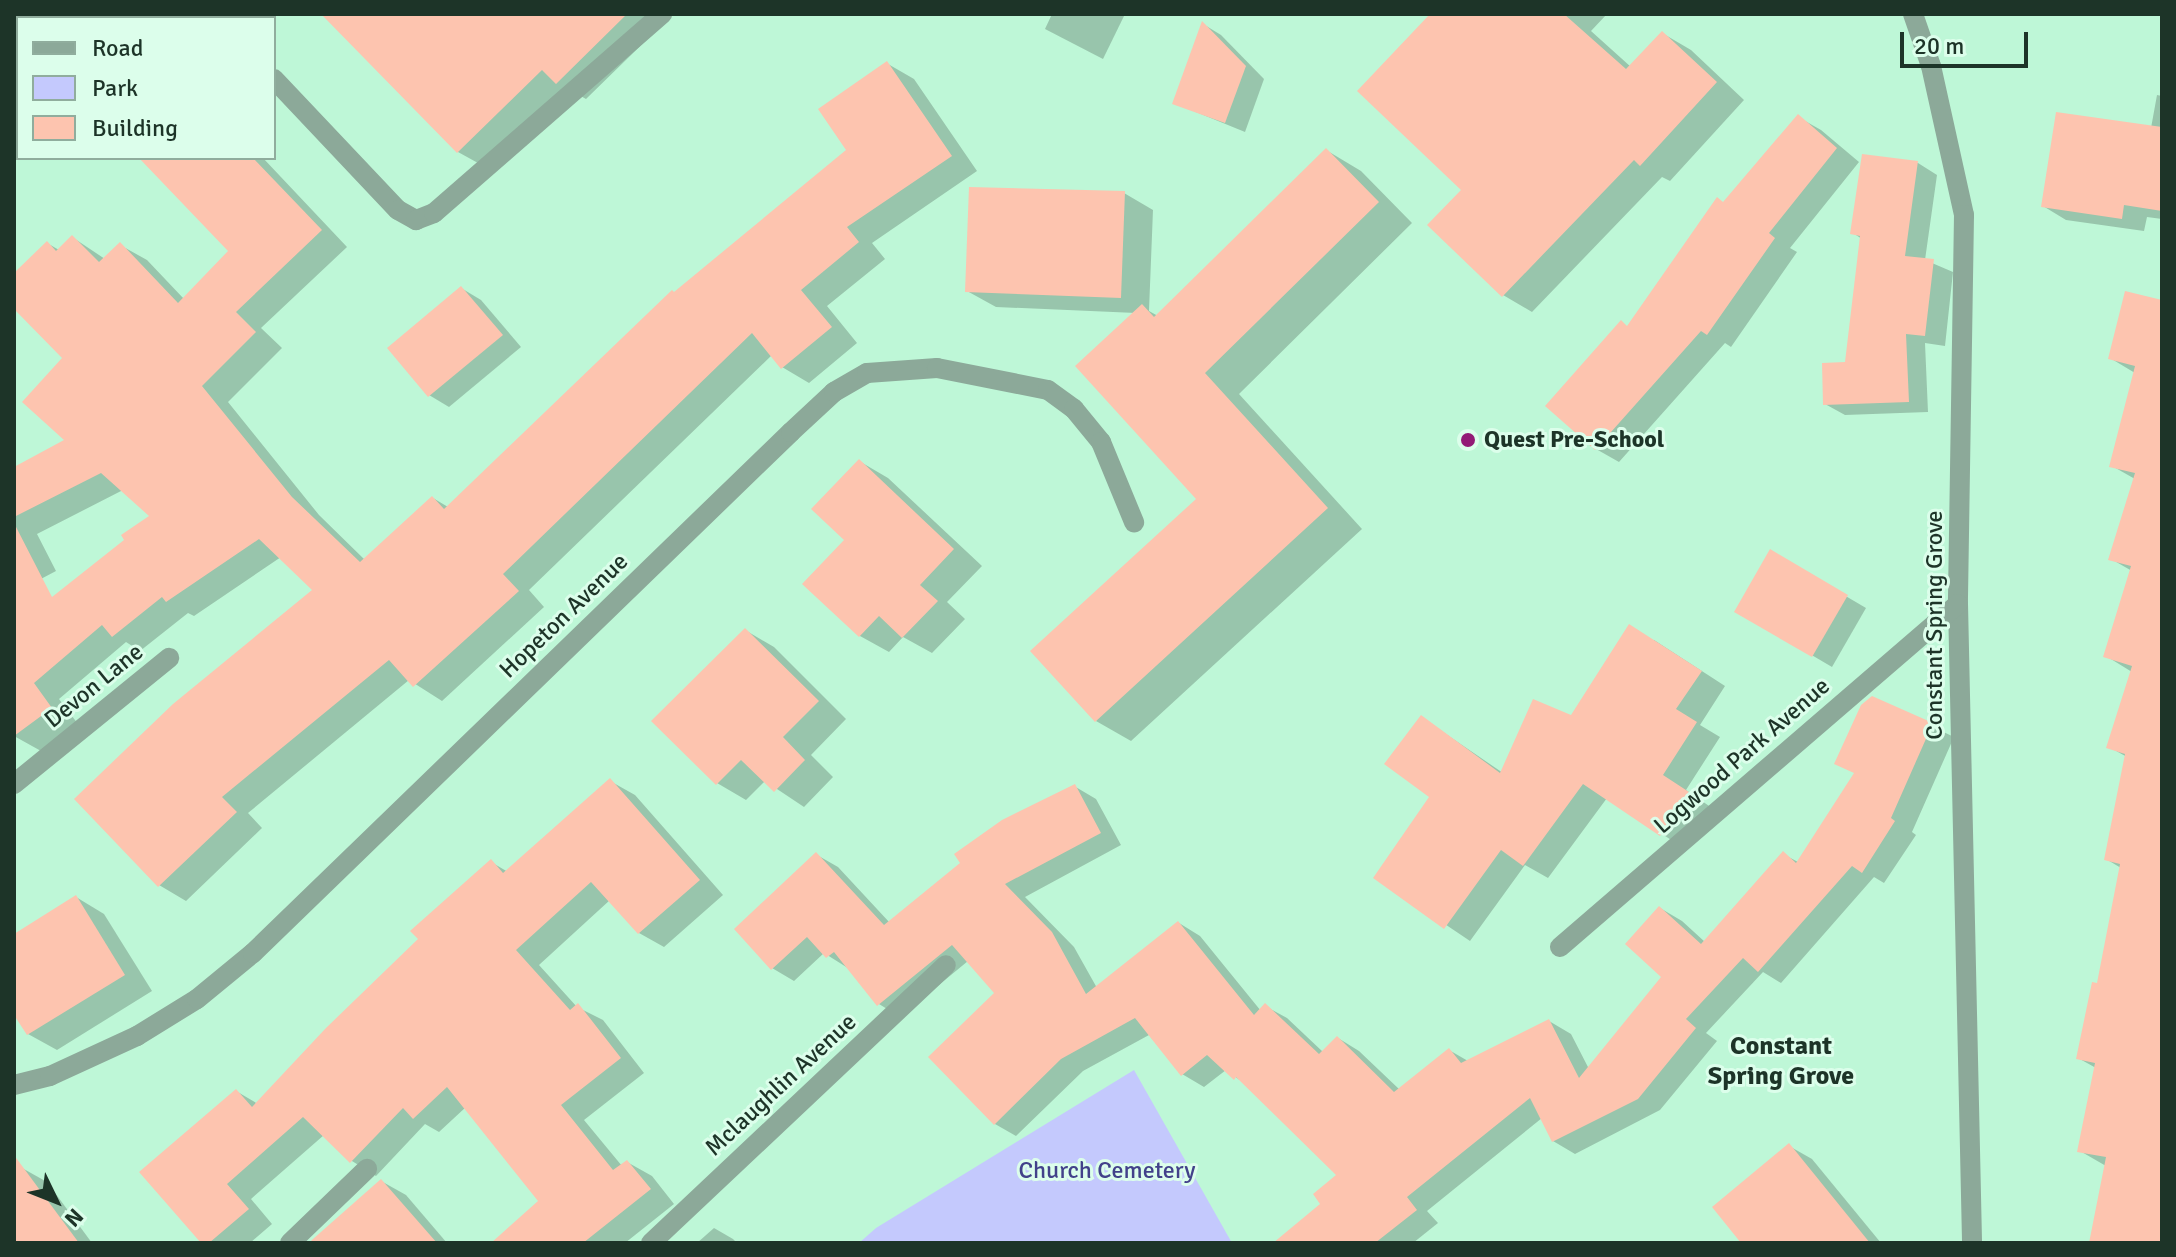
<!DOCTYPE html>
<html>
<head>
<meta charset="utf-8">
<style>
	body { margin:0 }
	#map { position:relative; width:2176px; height:1257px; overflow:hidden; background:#bef7d7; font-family:Signika,sans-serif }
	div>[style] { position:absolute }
	.green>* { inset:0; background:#c4c9fd }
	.shadow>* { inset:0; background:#0003 }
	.building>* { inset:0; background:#fdc4af }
	.minor>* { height:20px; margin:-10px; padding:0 10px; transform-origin:10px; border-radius:10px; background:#8ca999 }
	.dots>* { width:22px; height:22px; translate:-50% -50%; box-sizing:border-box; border:4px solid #dcfeeb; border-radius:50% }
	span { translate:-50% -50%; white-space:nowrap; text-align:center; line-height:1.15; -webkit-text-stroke:6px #dcfeeb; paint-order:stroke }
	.poi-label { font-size:24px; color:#1d3428; font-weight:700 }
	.left { translate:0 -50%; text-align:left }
	.street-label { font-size:24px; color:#1d3428 }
	.park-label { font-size:24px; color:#42418a }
	.neighbourhood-label { font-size:26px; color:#1d3428; font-weight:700 }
	.frame { position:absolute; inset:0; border:16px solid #1d3428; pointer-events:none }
	.legend { position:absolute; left:16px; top:16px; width:260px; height:144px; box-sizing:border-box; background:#dcfeeb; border:2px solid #90ad9d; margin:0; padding:10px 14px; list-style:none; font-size:24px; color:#1d3428 }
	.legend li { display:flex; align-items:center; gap:16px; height:40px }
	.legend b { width:40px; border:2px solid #90ad9d }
	.north { position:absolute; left:16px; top:1161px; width:80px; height:80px; -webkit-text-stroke:6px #dcfeeb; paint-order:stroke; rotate:133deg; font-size:22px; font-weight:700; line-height:32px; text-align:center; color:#1d3428 }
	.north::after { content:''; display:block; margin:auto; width:28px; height:36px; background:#1d3428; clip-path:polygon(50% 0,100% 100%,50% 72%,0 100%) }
	.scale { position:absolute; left:1900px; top:32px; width:128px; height:36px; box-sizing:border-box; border:4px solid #1d3428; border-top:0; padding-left:10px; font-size:24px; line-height:28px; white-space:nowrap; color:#1d3428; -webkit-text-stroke:6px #dcfeeb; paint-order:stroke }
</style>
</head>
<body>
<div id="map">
	<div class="green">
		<i style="clip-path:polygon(1134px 1070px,1232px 1243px,859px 1243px,876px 1228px)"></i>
	</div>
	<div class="shadow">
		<i style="clip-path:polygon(350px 14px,673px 14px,586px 99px,568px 89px,487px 168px,458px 152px)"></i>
		<i style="clip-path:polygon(1052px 14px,1125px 14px,1103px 59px,1045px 29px)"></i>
		<i style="clip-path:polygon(1433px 14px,1607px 14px,1591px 31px,1631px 67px,1662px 33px,1691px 50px,1744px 100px,1670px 181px,1662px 177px,1532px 312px,1503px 295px,1464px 190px)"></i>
		<i style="clip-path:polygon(1203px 24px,1221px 35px,1264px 79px,1245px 132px,1174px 103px)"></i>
		<i style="clip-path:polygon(888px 64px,914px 79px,977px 171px,872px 243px,885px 259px,827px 306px,857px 343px,809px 383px,782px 367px,772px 355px,529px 590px,544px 607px,442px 701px,409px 680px,248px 813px,262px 828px,186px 901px,159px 885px,315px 590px,281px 557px,194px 616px,188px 613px,140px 651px,126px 642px,59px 699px,78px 724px,41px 751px,14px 736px,14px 649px,159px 514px,123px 490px,37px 534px,56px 571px,20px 590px,14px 587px,14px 469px,68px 440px,64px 358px,14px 306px,14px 275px,47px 243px,59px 250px,72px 237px,105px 259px,120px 245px,147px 260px,184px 299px,230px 251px,150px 158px,263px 158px,347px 247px,261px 328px,282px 348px,228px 402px,319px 515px,365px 560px,433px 498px,448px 507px,675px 294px,849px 151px)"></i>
		<i style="clip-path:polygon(2157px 95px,2162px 96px,2162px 219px,2147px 217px,2144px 231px,2066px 220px,2043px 206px,2151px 128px)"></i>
		<i style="clip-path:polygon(1798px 117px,1821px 130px,1859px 162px,1790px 248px,1797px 252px,1731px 347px,1725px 343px,1619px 462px,1596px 449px,1629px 328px)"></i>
		<i style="clip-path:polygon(1326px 150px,1361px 171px,1412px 223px,1239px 394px,1362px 529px,1131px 741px,1096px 721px,1199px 499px,1136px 313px,996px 307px,967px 291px,1124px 193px,1153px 210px,1149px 311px,1158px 316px)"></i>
		<i style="clip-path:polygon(1864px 156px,1918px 163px,1937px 175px,1925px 260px,1953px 272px,1945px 346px,1925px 343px,1928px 412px,1845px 415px,1825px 404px,1847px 364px,1862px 239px,1853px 233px)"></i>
		<i style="clip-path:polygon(461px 288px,481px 300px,521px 347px,449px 407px,429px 395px)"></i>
		<i style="clip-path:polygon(2162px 302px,2162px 1243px,2091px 1243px,2106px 1166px,2080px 1151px,2096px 1068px,2078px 1058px,2098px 985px,2121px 868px,2106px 859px,2127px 757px,2109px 747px,2132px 672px,2106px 656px,2132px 571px,2111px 559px,2135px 479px,2112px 466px,2135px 373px,2110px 358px)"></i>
		<i style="clip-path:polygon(859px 461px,888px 478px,982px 566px,947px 602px,965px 619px,932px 653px,903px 637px,889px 652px,860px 636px,846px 540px)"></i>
		<i style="clip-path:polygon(1771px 552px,1866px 608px,1832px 667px,1737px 611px)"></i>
		<i style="clip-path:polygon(745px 630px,774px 647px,846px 719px,811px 755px,833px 777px,804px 807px,765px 781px,746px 800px,717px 783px)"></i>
		<i style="clip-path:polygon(1654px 640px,1725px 686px,1700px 725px,1720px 737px,1686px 790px,1712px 808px,1685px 849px,1607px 798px,1548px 878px,1525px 865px,1470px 941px,1375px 877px,1432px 797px,1421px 717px,1503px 773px,1571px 717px)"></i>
		<i style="clip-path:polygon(1872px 698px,1954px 737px,1912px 832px,1916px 835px,1884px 883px,1874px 877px,1781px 983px,1763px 972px,1706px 1033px,1717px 1041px,1660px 1110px,1575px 1154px,1553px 1141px,1542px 1118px,1427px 1211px,1438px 1223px,1413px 1243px,1277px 1243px,1323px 1204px,1339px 1176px,1248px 1086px,1226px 1070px,1204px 1087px,1182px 1074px,1149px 1035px,1083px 1071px,1016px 1136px,995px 1124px,997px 993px,968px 961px,900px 1017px,879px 1004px,851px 970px,824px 953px,794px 981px,772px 968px,817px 855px,838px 867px,890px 923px,1074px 786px,1096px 799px,1121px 845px,1025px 897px,1074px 947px,1097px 988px,1179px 923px,1200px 936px,1261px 1011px,1265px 1006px,1287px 1018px,1323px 1052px,1338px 1038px,1359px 1051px,1400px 1090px,1449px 1050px,1468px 1061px,1549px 1021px,1571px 1034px,1589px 1069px,1664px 977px,1660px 908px,1682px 921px,1705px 942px,1783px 854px,1798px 862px,1856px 774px)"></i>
		<i style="clip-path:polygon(610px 781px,635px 795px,723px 895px,664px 947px,639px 933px,610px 900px,539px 965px,577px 1007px,603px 1020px,644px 1073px,584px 1120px,622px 1166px,627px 1162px,652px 1176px,674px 1204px,625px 1243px,494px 1243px,541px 1201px,466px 1107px,439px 1132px,425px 1124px,376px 1176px,352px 1161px,324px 1135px,251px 1199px,272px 1224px,250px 1243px,203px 1243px,236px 1091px,258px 1104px,420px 940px,491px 862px,508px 872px)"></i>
		<i style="clip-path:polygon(76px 897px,104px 914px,152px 991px,57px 1050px,28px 1034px,14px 1011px,14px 936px)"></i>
		<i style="clip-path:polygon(1789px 1146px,1812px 1159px,1881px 1243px,1744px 1243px)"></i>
		<i style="clip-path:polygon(22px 1168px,47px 1182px,92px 1243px,14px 1243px,14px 1174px)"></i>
		<i style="clip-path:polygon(381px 1181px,406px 1195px,447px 1243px,311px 1243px)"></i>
		<i style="clip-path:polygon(714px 1228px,733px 1239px,737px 1243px,697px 1243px)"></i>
	</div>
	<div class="building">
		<i style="clip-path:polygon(321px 14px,627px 14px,556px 84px,542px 70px,457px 153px)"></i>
		<i style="clip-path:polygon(1430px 14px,1564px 14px,1626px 69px,1662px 31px,1717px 82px,1640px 166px,1634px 160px,1502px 297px,1427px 225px,1461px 190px,1357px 91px)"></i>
		<i style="clip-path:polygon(1202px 21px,1246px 66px,1225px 123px,1172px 104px)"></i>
		<i style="clip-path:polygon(887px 61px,952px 156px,847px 227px,859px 242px,801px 290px,832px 327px,781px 369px,752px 333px,503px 574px,519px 591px,413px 687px,389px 660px,222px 797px,237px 812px,158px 887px,74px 799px,173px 704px,312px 590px,259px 539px,166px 602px,162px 597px,112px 637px,102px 625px,34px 683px,52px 708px,14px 736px,14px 523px,52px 597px,124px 540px,121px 535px,149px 516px,101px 473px,14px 517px,14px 467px,64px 440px,22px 402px,62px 358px,14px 309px,14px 273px,47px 241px,56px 251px,72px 235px,99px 262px,120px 242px,178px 303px,228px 251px,139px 158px,253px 158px,322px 230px,236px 312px,256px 332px,202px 386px,292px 497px,360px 562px,432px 496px,444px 509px,672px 290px,674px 292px,846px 150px,818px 109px)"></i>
		<i style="clip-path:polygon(2056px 112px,2162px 127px,2162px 211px,2124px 205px,2122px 219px,2041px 207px)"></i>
		<i style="clip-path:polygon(1798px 114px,1837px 148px,1769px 233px,1775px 238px,1707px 335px,1701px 331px,1595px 450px,1545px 406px,1621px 320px,1627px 326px,1717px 197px,1723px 202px)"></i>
		<i style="clip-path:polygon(1326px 148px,1379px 202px,1205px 373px,1328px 508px,1095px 722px,1030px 651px,1196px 499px,1075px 366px,1142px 304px,1154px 317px)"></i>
		<i style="clip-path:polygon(1862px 154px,1918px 161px,1905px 256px,1934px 259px,1925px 336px,1906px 334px,1909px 402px,1823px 405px,1822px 363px,1845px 362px,1860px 236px,1850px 234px)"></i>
		<i style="clip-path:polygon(969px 187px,1125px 191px,1121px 298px,965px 292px)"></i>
		<i style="clip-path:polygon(461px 286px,503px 335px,428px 397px,387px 348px)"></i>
		<i style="clip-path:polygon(2125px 291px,2162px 300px,2162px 1243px,2089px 1243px,2106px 1157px,2077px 1152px,2095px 1063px,2076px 1059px,2092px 982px,2097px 983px,2120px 864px,2104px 860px,2125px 754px,2106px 748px,2132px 666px,2103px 657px,2131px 566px,2108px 560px,2135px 473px,2109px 467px,2135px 366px,2108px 359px)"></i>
		<i style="clip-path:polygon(859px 459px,954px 549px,920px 585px,938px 601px,902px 638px,879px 616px,859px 637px,802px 584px,844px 540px,811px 509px)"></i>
		<i style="clip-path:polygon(1770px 549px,1848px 595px,1812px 657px,1734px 612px)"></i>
		<i style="clip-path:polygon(1629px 624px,1702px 671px,1676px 709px,1697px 722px,1663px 775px,1689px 792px,1660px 836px,1583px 784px,1523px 866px,1501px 850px,1444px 929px,1373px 878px,1429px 797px,1384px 764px,1421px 715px,1500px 773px,1533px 699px,1571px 715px)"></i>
		<i style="clip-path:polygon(745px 628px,819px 701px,783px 737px,805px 760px,774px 792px,741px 760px,716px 785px,651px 721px)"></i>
		<i style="clip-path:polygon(1872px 696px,1933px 723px,1891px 818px,1895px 821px,1862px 873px,1852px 866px,1758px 972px,1743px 958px,1686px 1019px,1696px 1028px,1638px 1099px,1552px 1142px,1530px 1098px,1407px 1197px,1417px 1210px,1375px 1243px,1273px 1243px,1320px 1204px,1313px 1194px,1336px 1175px,1236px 1077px,1234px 1080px,1207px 1055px,1181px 1076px,1135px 1018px,1061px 1059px,994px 1125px,928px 1057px,994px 993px,952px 945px,877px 1006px,834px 952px,826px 958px,807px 937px,771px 970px,734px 929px,816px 852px,884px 925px,960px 863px,954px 854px,1002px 820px,1075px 784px,1101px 833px,1005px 884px,1052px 932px,1086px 994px,1178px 921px,1254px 1015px,1265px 1003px,1319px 1054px,1337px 1036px,1394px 1092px,1449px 1048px,1461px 1063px,1549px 1019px,1579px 1078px,1661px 977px,1625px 944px,1659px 906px,1701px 944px,1783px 851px,1796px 863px,1854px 773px,1834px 764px,1861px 705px)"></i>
		<i style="clip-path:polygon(610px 778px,700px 880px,638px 934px,591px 882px,516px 950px,570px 1010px,578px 1003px,621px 1058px,561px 1105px,613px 1170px,627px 1160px,651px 1189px,583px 1243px,491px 1243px,538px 1201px,447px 1087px,413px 1119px,403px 1108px,350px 1163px,303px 1117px,227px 1184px,249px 1209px,209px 1243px,201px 1243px,139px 1172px,236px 1089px,252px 1107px,326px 1028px,418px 939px,410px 931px,491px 859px,503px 873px)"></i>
		<i style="clip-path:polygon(76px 895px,125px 975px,27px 1035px,14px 1015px,14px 934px)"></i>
		<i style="clip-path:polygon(1789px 1143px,1870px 1243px,1741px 1243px,1712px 1207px)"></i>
		<i style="clip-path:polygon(14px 1155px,79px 1243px,14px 1243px)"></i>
		<i style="clip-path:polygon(381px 1179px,437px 1243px,309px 1243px,313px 1239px)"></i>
	</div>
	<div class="minor">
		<i style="left:213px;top:14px;width:6px;rotate:45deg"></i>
		<i style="left:1913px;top:14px;width:55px;rotate:70.9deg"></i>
		<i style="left:1931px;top:66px;width:153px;rotate:77.5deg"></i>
		<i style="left:1964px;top:215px;width:389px;rotate:90.9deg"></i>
		<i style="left:1958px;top:604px;width:639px;rotate:88.74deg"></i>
		<i style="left:115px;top:18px;width:6px;rotate:-45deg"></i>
		<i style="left:274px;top:79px;width:180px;rotate:46.6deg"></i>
		<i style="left:398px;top:210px;width:21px;rotate:29deg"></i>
		<i style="left:416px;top:220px;width:19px;rotate:-21deg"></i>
		<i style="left:434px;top:213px;width:303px;rotate:-41.1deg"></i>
		<i style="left:14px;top:108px;width:5px;rotate:-37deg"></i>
		<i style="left:14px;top:784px;width:200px;rotate:-39.1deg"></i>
		<i style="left:1560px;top:947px;width:525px;rotate:-40.76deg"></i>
		<i style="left:14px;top:1085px;width:37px;rotate:-14deg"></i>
		<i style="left:50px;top:1076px;width:96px;rotate:-24.7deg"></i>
		<i style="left:137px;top:1036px;width:70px;rotate:-31.7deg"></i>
		<i style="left:197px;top:999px;width:72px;rotate:-39.4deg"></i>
		<i style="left:253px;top:953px;width:749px;rotate:-44.08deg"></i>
		<i style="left:791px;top:432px;width:59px;rotate:-42.9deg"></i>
		<i style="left:834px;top:392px;width:38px;rotate:-30deg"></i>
		<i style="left:867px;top:373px;width:70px;rotate:-4.1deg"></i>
		<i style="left:937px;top:368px;width:113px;rotate:11.2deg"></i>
		<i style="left:1048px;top:390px;width:32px;rotate:36deg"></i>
		<i style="left:1074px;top:409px;width:43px;rotate:50.7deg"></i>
		<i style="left:1101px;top:442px;width:87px;rotate:67.6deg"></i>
		<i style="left:290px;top:1243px;width:107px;rotate:-43.9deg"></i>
		<i style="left:651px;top:1243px;width:405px;rotate:-43.3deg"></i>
	</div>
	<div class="dots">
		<i style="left:1468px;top:440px;background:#931a76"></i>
	</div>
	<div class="poi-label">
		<span class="left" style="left:1484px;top:440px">Quest Pre-School</span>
	</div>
	<div class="street-label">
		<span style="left:564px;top:616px;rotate:-44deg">Hopeton Avenue</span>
		<span style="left:1935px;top:625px;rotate:-90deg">Constant Spring Grove</span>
		<span style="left:94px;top:686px;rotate:-39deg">Devon Lane</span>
		<span style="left:1742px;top:756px;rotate:-41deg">Logwood Park Avenue</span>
		<span style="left:781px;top:1085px;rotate:-43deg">Mclaughlin Avenue</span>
	</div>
	<div class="park-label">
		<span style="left:1107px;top:1171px">Church Cemetery</span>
	</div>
	<div class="neighbourhood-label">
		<span style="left:1781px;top:1062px">Constant<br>Spring Grove</span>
	</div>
	<div class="frame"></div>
	<ul class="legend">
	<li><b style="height:10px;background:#8ca999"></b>Road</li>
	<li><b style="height:22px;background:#c4c9fd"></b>Park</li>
	<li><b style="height:22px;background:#fdc4af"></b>Building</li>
	</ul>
	<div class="north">N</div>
	<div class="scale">20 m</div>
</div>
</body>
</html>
